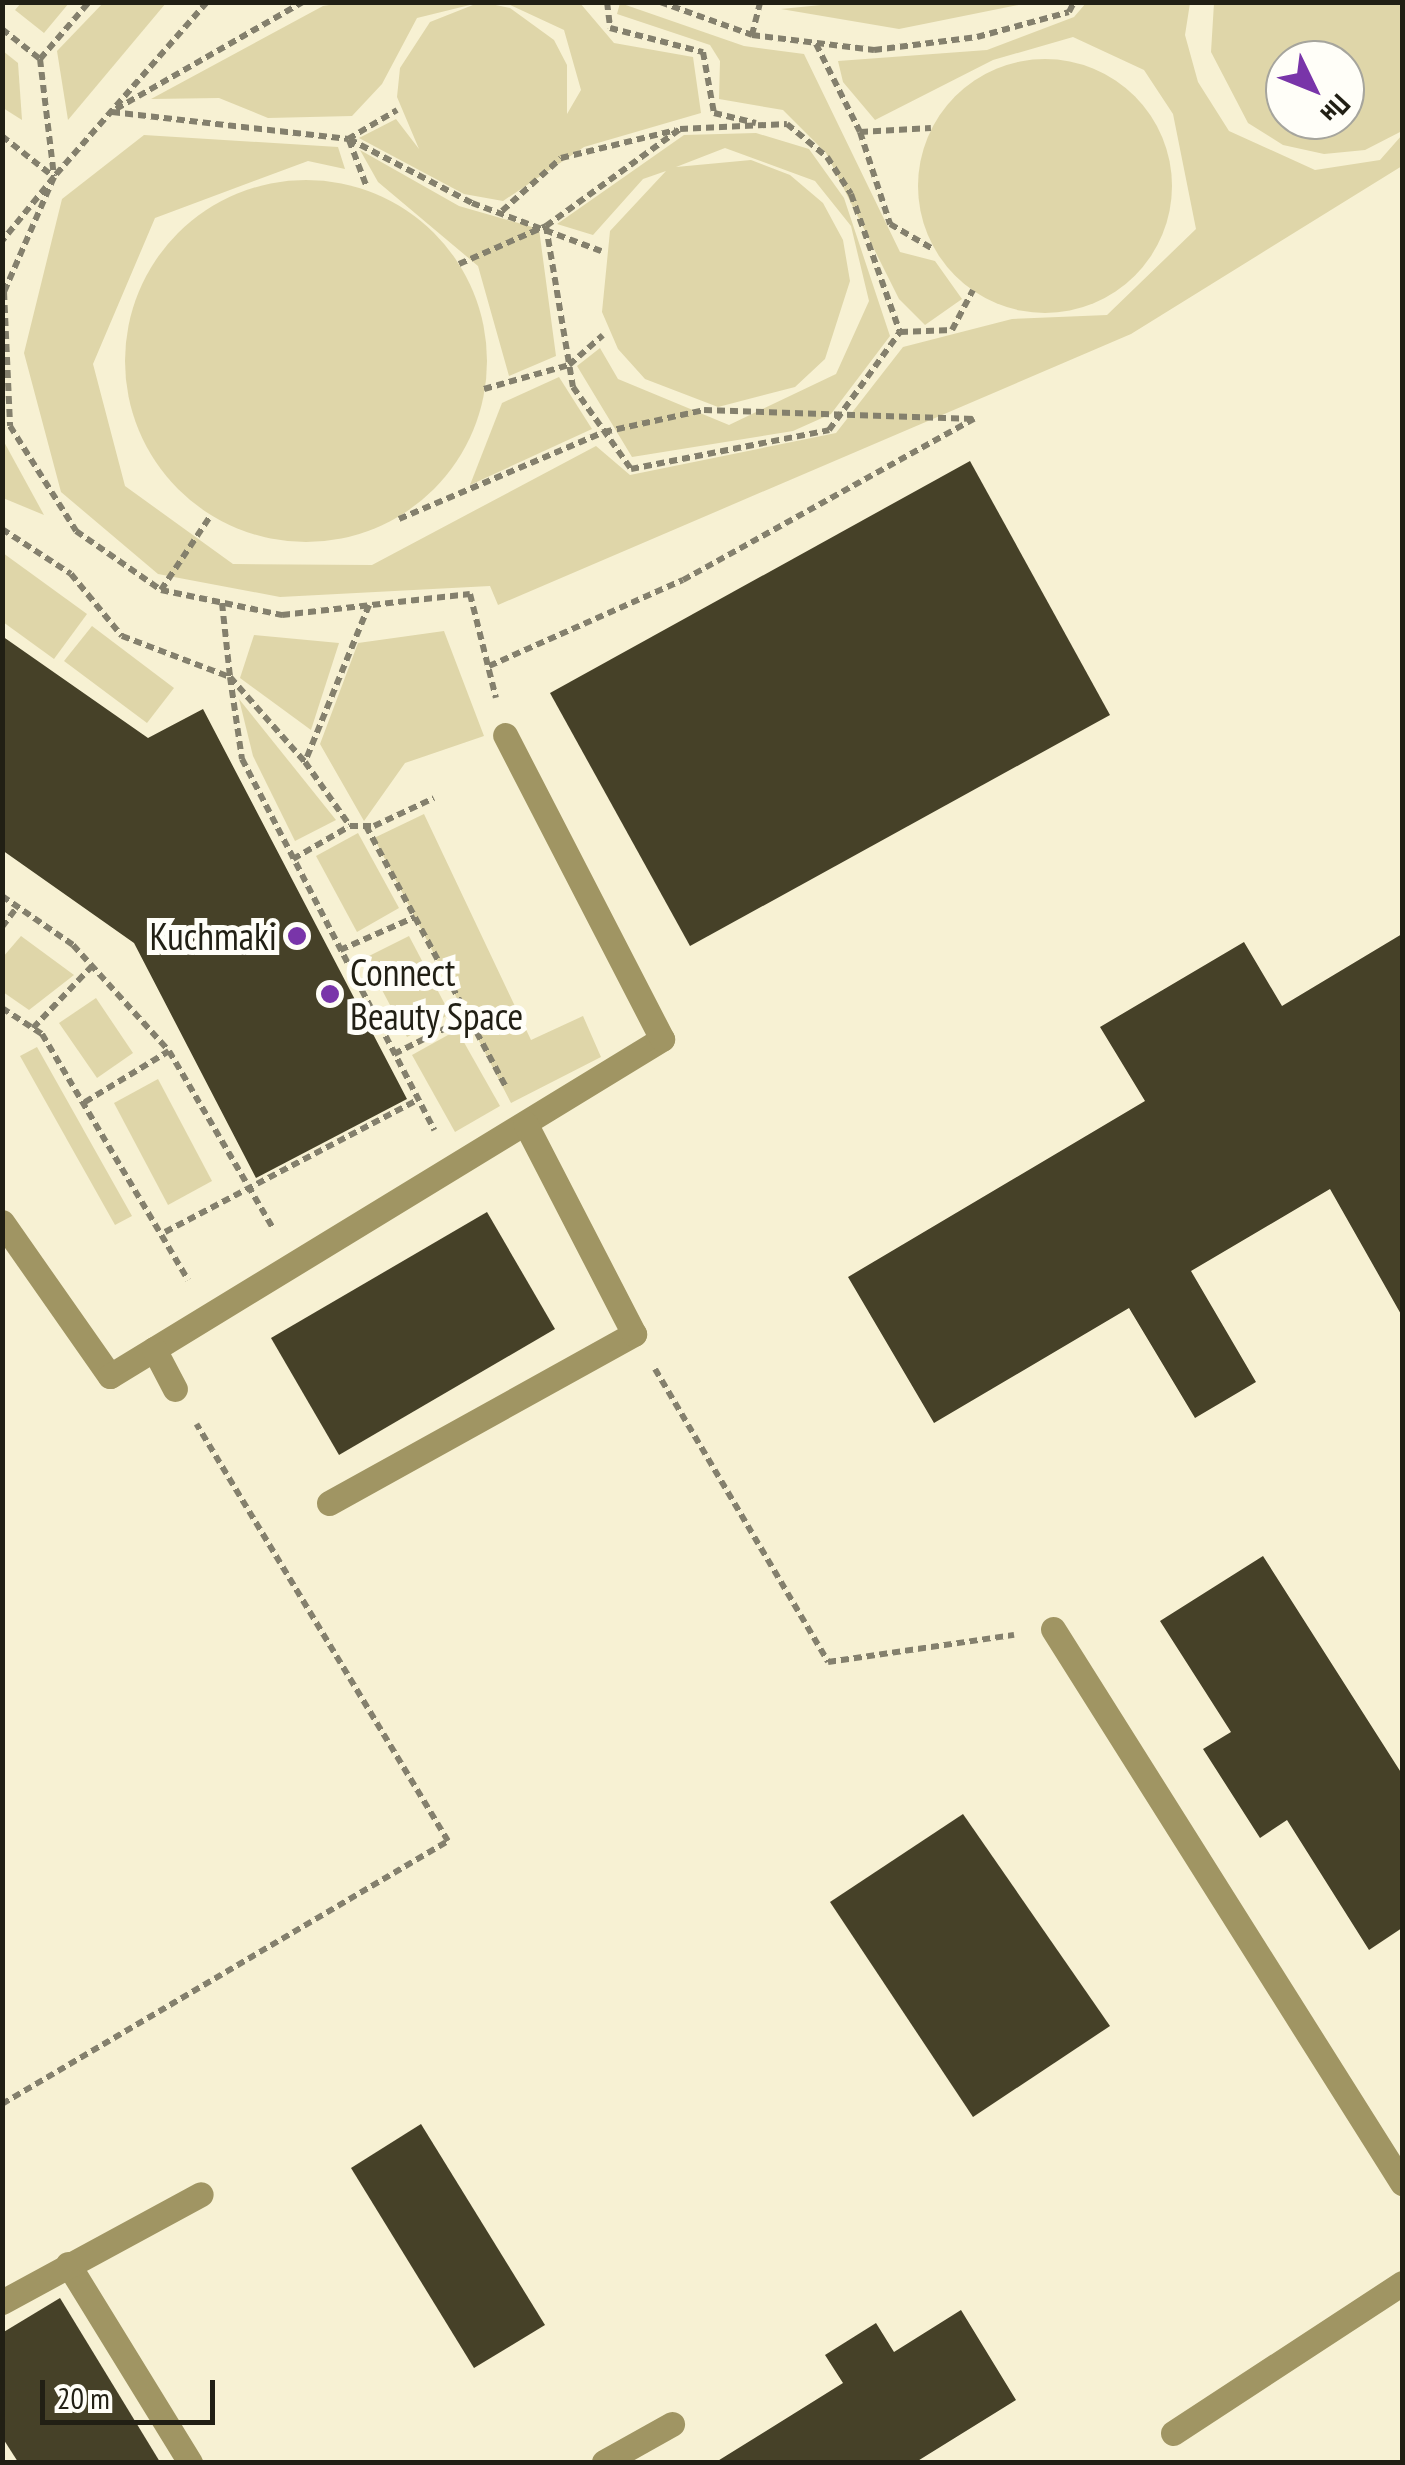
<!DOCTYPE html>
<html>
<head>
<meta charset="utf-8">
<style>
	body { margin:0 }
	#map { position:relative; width:1405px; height:2465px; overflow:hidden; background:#f7f1d3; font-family:"PT Sans Narrow",sans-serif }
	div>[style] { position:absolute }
	.green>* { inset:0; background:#dfd6a9 }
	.round { border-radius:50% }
	.building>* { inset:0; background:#464128 }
	.path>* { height:6px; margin-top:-3px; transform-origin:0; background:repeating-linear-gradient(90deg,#84806d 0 8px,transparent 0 13px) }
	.minor>* { height:25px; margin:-12.5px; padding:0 12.5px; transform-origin:12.5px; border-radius:12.5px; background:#a09563 }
	.dots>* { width:28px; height:28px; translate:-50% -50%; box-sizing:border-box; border:5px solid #fffef8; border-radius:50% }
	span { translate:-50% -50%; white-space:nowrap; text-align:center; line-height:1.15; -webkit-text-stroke:10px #fffef8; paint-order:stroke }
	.poi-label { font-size:38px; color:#211f14 }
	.right { translate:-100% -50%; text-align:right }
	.left { translate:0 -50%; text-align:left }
	.frame { position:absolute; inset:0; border:5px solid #211f14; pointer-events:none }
	.north { position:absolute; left:1265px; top:40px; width:100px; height:100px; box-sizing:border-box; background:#fffef8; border:2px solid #a6a59d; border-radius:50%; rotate:133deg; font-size:28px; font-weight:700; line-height:40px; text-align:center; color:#211f14 }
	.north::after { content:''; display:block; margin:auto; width:35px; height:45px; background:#7935a9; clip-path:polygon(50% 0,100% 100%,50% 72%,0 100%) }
	.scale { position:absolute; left:40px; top:2380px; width:175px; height:45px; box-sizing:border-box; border:5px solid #211f14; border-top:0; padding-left:12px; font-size:30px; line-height:35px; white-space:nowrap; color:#211f14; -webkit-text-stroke:8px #fffef8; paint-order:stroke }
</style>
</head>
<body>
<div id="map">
	<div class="green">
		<i style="clip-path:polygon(104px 2px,166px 3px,68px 120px,57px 51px)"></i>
		<i style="clip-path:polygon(348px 2px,496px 2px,486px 3px,510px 8px,554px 40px,567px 65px,567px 114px,581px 90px,564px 30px,506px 3px,580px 3px,614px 43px,693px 57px,701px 113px,584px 147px,503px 201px,464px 194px,359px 138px,396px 119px,419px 149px,397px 97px,400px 68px,430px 22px,478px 3px,417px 18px,382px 84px,352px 116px,268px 118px,219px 98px,151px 99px,323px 6px)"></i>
		<i style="clip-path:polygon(851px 2px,1028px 2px,1028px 3px,899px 29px,781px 9px)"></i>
		<i style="clip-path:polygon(21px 3px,21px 2px,69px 3px,44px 33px,15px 10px)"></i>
		<i style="clip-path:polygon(620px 3px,744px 46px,804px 54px,900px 252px,935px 261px,962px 299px,925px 325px,899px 299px,826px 153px,783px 110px,719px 99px,720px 61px,710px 45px,617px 14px)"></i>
		<i style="clip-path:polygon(1086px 3px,1190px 3px,1185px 35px,1198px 82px,1229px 131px,1315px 170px,1380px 160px,1402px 135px,1402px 166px,1131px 334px,498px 605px,490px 586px,280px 597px,158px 574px,61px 492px,24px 353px,62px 199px,144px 135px,338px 147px,345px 169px,308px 161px,155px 218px,93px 364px,125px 486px,233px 564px,372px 565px,596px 446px,630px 475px,836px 433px,903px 347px,1012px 319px,1107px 315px,1196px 229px,1173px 114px,1144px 70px,1073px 37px,993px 60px,875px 120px,843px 82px,838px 61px,987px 50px,1074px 17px)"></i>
		<i style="clip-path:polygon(evenodd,1214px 3px,1402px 3px,1402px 131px,1365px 150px,1324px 154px,1283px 145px,1248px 123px,1211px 52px,1214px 3px,1285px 60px,1345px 60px,1345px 120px,1285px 120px,1285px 60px)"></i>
		<i style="clip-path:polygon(3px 51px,18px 63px,22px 120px,3px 108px)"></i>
		<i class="round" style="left:918px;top:59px;width:254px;height:254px"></i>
		<i style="clip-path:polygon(756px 133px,809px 149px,844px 198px,890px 336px,831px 414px,793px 431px,632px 457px,577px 366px,600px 348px,618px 379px,729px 425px,836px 374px,869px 301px,851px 226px,815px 181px,725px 148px,676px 167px,751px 160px,790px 175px,823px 203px,843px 240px,850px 281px,825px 359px,795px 387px,718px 407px,645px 379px,618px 349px,602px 312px,610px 231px,666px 171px,643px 179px,593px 235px,557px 224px,684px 135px)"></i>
		<i style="clip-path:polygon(360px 150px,459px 206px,539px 229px,556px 356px,509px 376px,478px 266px,378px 182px)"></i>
		<i class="round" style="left:125px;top:180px;width:362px;height:362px"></i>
		<i style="clip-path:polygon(559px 377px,592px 429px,470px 485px,502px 403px)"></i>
		<i style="clip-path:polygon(2px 440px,3px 440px,44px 515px,3px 498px)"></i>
		<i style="clip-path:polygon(3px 553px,87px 614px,54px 659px,3px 622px)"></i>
		<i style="clip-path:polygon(92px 626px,174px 688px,147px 723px,64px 661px)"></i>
		<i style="clip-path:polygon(444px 631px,484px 736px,405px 763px,364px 821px,320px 744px,358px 643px)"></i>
		<i style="clip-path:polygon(254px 635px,339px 643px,311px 730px,240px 678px)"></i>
		<i style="clip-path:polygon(239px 699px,336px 820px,295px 841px,253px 756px)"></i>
		<i style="clip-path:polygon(424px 814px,531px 1040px,583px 1016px,601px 1057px,511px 1103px,374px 838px)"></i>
		<i style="clip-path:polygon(358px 833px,399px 908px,357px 932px,316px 856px)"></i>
		<i style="clip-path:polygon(21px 936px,74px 975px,29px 1010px,3px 992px,3px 957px)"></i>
		<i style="clip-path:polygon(409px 936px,450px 1014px,407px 1037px,365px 958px)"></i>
		<i style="clip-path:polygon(96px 998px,133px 1053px,97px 1078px,59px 1023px)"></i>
		<i style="clip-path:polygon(457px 1030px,500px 1106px,455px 1132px,412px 1055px)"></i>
		<i style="clip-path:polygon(37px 1047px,132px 1216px,115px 1225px,20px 1056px)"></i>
		<i style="clip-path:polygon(158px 1079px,212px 1181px,168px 1205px,114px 1103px)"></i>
	</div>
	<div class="building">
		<i style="clip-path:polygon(970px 461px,1110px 715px,690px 946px,550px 693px)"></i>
		<i style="clip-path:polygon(2px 636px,148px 738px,203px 709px,407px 1099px,256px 1178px,134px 943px,2px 850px)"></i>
		<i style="clip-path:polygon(1402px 934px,1402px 1316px,1330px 1189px,1191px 1271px,1256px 1382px,1195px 1418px,1129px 1308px,934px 1423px,848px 1277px,1145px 1101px,1100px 1027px,1244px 942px,1282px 1006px)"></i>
		<i style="clip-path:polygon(487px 1212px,555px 1329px,339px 1455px,271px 1338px)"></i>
		<i style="clip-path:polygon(1263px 1556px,1402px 1774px,1402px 1928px,1369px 1950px,1287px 1820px,1260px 1838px,1203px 1749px,1231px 1732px,1160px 1621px)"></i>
		<i style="clip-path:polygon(963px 1814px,1110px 2026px,973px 2117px,830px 1902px)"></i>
		<i style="clip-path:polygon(421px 2124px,545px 2325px,474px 2368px,351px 2168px)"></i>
		<i style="clip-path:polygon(60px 2298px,160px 2462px,18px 2462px,2px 2437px,2px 2333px)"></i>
		<i style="clip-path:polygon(961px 2310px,1016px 2400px,916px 2462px,716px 2462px,843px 2383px,825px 2355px,876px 2323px,894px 2352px)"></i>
	</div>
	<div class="path">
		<i style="left:207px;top:2px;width:232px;rotate:131.2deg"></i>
		<i style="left:54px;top:177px;width:125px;rotate:113.5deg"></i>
		<i style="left:4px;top:292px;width:134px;rotate:87.4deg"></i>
		<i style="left:10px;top:426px;width:124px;rotate:57.8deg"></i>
		<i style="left:76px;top:531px;width:103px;rotate:34.8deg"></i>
		<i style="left:161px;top:590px;width:124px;rotate:11.7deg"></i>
		<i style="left:282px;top:615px;width:189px;rotate:-6.4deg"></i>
		<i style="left:470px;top:594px;width:107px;rotate:76deg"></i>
		<i style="left:607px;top:2px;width:26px;rotate:83deg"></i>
		<i style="left:610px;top:28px;width:96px;rotate:14.5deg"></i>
		<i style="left:703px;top:52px;width:62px;rotate:79.8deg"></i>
		<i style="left:714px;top:113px;width:43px;rotate:13.4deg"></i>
		<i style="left:660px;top:2px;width:98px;rotate:19.7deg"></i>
		<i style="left:752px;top:35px;width:123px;rotate:7deg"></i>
		<i style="left:874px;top:50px;width:104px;rotate:-7.2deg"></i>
		<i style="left:977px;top:37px;width:95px;rotate:-15.2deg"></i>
		<i style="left:1069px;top:12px;width:11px;rotate:-63deg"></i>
		<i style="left:2px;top:29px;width:48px;rotate:38.3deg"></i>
		<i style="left:40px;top:59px;width:75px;rotate:-49.3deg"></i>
		<i style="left:752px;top:35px;width:34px;rotate:-76deg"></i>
		<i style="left:816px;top:44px;width:98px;rotate:63.4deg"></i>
		<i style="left:860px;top:132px;width:71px;rotate:-3.2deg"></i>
		<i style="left:40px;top:59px;width:118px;rotate:83.2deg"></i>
		<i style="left:116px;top:109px;width:215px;rotate:-29.8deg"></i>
		<i style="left:112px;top:112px;width:238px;rotate:6.5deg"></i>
		<i style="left:348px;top:139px;width:57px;rotate:-30.6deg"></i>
		<i style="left:860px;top:132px;width:97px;rotate:71.9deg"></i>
		<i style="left:890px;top:224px;width:50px;rotate:30.2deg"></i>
		<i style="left:2px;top:136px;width:66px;rotate:38.3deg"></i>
		<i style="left:54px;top:177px;width:82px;rotate:129.1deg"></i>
		<i style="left:349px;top:139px;width:139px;rotate:27.5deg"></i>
		<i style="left:472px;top:203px;width:138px;rotate:20.4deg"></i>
		<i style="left:349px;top:140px;width:48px;rotate:69.3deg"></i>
		<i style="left:502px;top:211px;width:79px;rotate:-41.9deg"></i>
		<i style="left:561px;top:158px;width:118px;rotate:-13.7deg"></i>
		<i style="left:546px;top:226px;width:163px;rotate:80.5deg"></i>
		<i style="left:573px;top:387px;width:100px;rotate:54.7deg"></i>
		<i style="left:631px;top:469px;width:202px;rotate:-11.1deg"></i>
		<i style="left:829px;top:430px;width:121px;rotate:-54.1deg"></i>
		<i style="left:459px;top:264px;width:95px;rotate:-23.6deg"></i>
		<i style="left:546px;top:226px;width:165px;rotate:-35.9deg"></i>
		<i style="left:680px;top:129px;width:107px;rotate:-2.7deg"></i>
		<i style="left:787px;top:124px;width:52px;rotate:39.5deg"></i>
		<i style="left:827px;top:157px;width:44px;rotate:57deg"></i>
		<i style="left:851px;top:194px;width:146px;rotate:70.5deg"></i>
		<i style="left:900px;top:332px;width:52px;rotate:-2.2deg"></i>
		<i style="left:952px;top:330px;width:45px;rotate:-62.3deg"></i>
		<i style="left:484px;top:389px;width:88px;rotate:-15.8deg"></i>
		<i style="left:569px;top:365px;width:45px;rotate:-41.4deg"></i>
		<i style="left:399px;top:519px;width:223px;rotate:-23deg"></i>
		<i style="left:604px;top:432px;width:102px;rotate:-12.4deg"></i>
		<i style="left:704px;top:410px;width:271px;rotate:1.9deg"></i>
		<i style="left:2px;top:529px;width:82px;rotate:33.1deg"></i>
		<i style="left:71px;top:574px;width:80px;rotate:50.6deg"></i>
		<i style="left:122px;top:636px;width:116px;rotate:20.8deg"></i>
		<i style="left:230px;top:677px;width:83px;rotate:81.7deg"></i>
		<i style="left:242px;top:759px;width:418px;rotate:62.6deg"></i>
		<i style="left:161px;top:590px;width:90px;rotate:-56.3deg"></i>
		<i style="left:222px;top:603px;width:74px;rotate:83.8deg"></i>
		<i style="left:230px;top:677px;width:113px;rotate:48.6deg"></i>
		<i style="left:369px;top:605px;width:170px;rotate:112.2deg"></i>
		<i style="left:305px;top:762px;width:78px;rotate:54.9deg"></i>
		<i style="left:350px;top:826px;width:24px"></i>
		<i style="left:374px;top:826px;width:66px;rotate:-25deg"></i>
		<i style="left:489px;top:666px;width:212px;rotate:-23.9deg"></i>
		<i style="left:683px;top:580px;width:333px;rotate:-29deg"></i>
		<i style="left:366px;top:826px;width:296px;rotate:61.8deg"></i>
		<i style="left:293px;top:859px;width:66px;rotate:-30.1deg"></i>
		<i style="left:2px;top:896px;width:86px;rotate:34.6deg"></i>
		<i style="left:73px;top:945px;width:143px;rotate:47.8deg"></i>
		<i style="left:169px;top:1051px;width:205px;rotate:59.6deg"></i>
		<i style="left:2px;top:927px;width:26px;rotate:-53deg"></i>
		<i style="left:340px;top:950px;width:82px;rotate:-23.7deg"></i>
		<i style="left:2px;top:1008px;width:48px;rotate:33deg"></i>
		<i style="left:42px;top:1034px;width:286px;rotate:59.3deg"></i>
		<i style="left:33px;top:1028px;width:86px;rotate:-46.4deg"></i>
		<i style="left:394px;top:1054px;width:83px;rotate:-26.6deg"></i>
		<i style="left:85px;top:1102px;width:98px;rotate:-31.3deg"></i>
		<i style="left:165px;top:1232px;width:285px;rotate:-27.6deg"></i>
		<i style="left:655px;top:1369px;width:340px;rotate:59.4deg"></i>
		<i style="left:828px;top:1662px;width:188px;rotate:-8.3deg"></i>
		<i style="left:2px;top:2104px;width:518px;rotate:-30.53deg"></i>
		<i style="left:448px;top:1841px;width:487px;rotate:-121.1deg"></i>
	</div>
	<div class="minor">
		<i style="left:2px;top:1222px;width:188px;rotate:55deg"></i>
		<i style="left:110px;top:1376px;width:647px;rotate:-31.4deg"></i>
		<i style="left:662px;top:1039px;width:342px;rotate:-117.3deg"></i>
		<i style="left:154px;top:1349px;width:45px;rotate:62.3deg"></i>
		<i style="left:329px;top:1503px;width:349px;rotate:-29deg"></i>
		<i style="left:634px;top:1334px;width:237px;rotate:-117.3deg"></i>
		<i style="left:1053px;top:1629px;width:655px;rotate:57.79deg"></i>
		<i style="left:68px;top:2264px;width:233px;rotate:58.4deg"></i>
		<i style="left:2px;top:2302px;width:226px;rotate:-28.5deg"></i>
		<i style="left:1173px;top:2433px;width:274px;rotate:-33.2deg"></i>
		<i style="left:604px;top:2462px;width:78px;rotate:-29.2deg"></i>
	</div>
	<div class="dots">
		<i style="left:297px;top:936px;background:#7935a9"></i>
		<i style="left:330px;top:994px;background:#7935a9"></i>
	</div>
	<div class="poi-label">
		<span class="right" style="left:277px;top:936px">Kuchmaki</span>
		<span class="left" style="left:350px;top:994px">Connect<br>Beauty Space</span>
	</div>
	<div class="frame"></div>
	<div class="north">Пн</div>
	<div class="scale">20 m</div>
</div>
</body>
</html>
